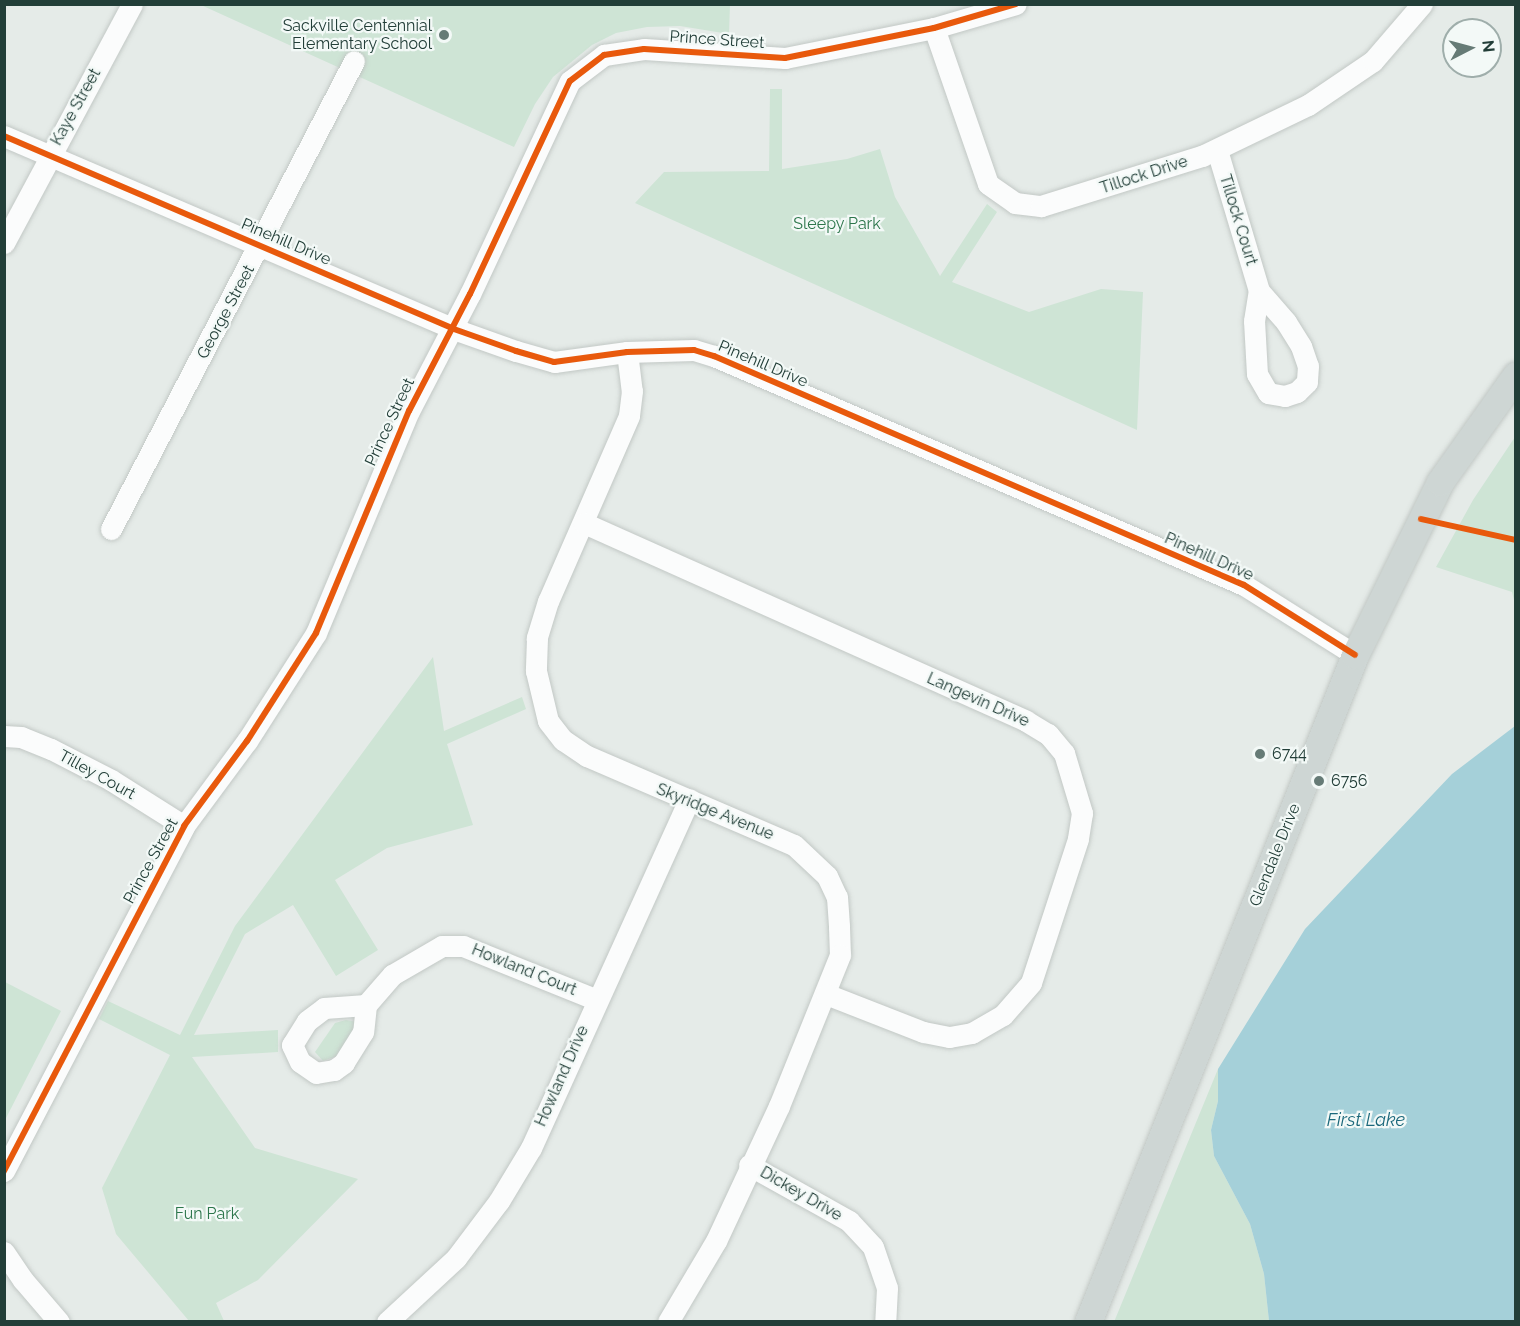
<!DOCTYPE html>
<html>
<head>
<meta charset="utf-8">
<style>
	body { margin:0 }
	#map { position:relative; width:1520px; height:1326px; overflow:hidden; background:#e5ebe8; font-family:Raleway,sans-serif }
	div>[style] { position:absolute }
	.green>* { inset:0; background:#cee4d5 }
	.water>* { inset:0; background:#a5d0d9 }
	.roads { filter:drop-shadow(0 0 2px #c2c8c5) drop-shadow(0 0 2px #c2c8c5) }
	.minor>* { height:21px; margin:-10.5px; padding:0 10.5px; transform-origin:10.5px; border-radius:10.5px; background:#fbfcfc }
	.major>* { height:27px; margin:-13.5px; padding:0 13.5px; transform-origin:13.5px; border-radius:13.5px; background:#ced6d4 }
	.cycleway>* { height:6px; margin:-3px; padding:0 3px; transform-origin:3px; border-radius:3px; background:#e8590c }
	.dots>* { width:16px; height:16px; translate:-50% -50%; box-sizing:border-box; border:3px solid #f3f9f7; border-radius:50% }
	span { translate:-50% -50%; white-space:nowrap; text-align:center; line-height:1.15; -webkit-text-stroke:4.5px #f3f9f7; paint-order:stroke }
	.poi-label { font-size:16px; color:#223e38 }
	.right { translate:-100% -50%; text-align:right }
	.left { translate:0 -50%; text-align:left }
	.street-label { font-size:16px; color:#223e38 }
	.park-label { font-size:16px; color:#2c764b }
	.water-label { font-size:18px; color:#1b687b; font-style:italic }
	.frame { position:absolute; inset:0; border:6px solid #223e38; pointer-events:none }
	.north { position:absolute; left:1442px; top:18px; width:60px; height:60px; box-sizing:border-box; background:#f3f9f7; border:2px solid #9faeab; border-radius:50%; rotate:84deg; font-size:16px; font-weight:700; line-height:24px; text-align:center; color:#223e38 }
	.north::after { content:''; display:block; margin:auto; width:21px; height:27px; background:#667b76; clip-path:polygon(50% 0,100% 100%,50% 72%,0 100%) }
</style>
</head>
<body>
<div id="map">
	<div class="green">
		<i style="clip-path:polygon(201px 5px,730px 5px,729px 34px,680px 26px,647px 27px,616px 33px,592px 45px,553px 77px,535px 104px,514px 147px)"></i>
		<i style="clip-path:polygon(770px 89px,782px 89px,782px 169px,847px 159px,880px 149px,895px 197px,940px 276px,987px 204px,997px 212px,952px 282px,1029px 312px,1101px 289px,1143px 292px,1137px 430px,635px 203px,664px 172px,769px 171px)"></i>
		<i style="clip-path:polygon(1515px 437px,1515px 604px,1512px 592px,1436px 567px,1473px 500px)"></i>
		<i style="clip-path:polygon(433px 657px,444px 731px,522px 697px,526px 709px,447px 744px,473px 825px,387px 848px,335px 880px,378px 950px,336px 976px,293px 905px,245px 934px,194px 1035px,278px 1030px,278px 1052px,192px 1057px,255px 1148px,358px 1179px,258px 1280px,216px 1303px,224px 1321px,189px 1321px,116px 1234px,102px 1188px,170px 1055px,99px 1019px,108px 1001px,180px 1035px,235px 926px)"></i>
		<i style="clip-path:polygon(5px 982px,61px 1011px,5px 1120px)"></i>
		<i style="clip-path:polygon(346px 1020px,358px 1022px,343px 1054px,323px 1061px,315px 1052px,335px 1023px)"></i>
		<i style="clip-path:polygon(1218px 1069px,1218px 1101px,1211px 1130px,1214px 1156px,1250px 1224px,1264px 1274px,1269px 1321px,1114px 1322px)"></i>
	</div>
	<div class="water">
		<i style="clip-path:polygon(1515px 726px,1515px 1321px,1269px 1321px,1264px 1274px,1250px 1224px,1214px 1156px,1211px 1130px,1218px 1101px,1218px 1069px,1305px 929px,1452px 774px)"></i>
	</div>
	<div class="roads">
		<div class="minor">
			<i style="left:934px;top:28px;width:165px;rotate:70.9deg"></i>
			<i style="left:988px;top:184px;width:33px;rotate:35deg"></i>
			<i style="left:1015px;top:203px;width:26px;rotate:7deg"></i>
			<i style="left:1041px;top:206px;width:169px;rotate:-17.3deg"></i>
			<i style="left:1202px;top:156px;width:118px;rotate:-25.7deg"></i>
			<i style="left:1308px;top:105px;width:78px;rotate:-34.1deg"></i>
			<i style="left:1373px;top:61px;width:75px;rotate:-49.3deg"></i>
			<i style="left:4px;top:136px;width:486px;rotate:23.2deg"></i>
			<i style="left:451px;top:328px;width:69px;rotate:19.5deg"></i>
			<i style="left:516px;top:351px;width:40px;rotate:16deg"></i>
			<i style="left:554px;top:362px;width:74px;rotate:-7.8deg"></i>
			<i style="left:627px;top:352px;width:67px;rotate:-1.7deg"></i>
			<i style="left:694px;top:350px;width:21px;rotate:17deg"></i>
			<i style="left:714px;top:356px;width:577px;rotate:23.37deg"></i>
			<i style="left:1244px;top:585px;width:131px;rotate:32.2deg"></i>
			<i style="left:1217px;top:150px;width:147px;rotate:73.4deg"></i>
			<i style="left:1259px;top:291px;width:41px;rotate:48.9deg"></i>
			<i style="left:1286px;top:322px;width:28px;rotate:58deg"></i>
			<i style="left:1301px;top:346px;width:21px;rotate:71deg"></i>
			<i style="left:1308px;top:366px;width:16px;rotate:94deg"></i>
			<i style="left:1307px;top:382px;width:14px;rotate:135deg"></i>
			<i style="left:1297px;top:392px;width:13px;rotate:162deg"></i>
			<i style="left:1285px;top:396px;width:17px;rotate:-170deg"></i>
			<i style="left:1268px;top:393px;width:22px;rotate:-120deg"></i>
			<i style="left:1257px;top:374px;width:53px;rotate:-93.2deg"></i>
			<i style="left:1254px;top:321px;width:30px;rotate:-81deg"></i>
			<i style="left:4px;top:243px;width:271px;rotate:-61.8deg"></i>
			<i style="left:627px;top:352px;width:39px;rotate:83deg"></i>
			<i style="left:632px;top:391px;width:25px;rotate:97deg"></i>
			<i style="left:629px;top:416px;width:202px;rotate:113.6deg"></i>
			<i style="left:548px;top:601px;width:39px;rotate:107deg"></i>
			<i style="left:537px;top:638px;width:33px;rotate:92deg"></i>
			<i style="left:536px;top:671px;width:51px;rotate:76.5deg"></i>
			<i style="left:548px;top:721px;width:24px;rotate:52deg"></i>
			<i style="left:563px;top:740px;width:29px;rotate:34deg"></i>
			<i style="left:587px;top:756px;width:225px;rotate:23.3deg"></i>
			<i style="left:794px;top:845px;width:45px;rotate:43.2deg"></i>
			<i style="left:827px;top:876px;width:23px;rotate:65deg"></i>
			<i style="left:837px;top:897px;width:30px;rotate:86deg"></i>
			<i style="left:839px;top:927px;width:28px;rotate:88deg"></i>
			<i style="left:840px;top:955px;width:163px;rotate:112deg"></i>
			<i style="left:779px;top:1106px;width:149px;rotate:115deg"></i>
			<i style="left:716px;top:1241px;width:94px;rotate:120.7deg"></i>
			<i style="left:584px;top:523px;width:484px;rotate:24.1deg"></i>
			<i style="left:1026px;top:721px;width:26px;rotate:31deg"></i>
			<i style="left:1048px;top:734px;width:25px;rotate:50deg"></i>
			<i style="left:1064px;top:753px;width:63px;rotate:73.3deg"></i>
			<i style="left:1082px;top:813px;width:26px;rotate:99deg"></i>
			<i style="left:1078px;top:839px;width:151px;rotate:108.1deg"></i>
			<i style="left:1031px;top:983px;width:43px;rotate:131.2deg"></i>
			<i style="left:1003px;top:1015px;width:36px;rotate:150deg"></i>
			<i style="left:972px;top:1033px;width:23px;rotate:170deg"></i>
			<i style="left:949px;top:1037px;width:26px;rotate:-169deg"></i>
			<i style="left:923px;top:1032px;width:104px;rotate:-158.6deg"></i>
			<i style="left:111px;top:529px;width:527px;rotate:-62.56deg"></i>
			<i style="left:4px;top:736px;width:17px;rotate:3deg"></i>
			<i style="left:21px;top:737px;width:32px;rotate:22deg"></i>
			<i style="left:51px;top:749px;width:68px;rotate:27.3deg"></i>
			<i style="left:111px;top:780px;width:86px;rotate:32.2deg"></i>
			<i style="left:366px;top:1005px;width:27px;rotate:96deg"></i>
			<i style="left:363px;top:1032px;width:36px;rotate:122deg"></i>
			<i style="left:344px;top:1063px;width:12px;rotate:145deg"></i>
			<i style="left:334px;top:1070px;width:18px;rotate:171deg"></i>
			<i style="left:316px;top:1073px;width:19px;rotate:-145deg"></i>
			<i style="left:300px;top:1062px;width:19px;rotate:-115deg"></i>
			<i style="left:292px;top:1045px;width:28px;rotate:-58deg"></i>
			<i style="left:307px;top:1021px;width:21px;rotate:-37deg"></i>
			<i style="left:324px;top:1008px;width:42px;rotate:-4.1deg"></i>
			<i style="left:366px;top:1005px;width:40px;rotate:-49deg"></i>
			<i style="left:392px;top:975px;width:58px;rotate:-30.1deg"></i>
			<i style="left:442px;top:946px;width:21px"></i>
			<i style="left:463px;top:946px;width:142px;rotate:21.9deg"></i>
			<i style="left:749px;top:1165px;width:115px;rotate:29.2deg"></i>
			<i style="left:849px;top:1221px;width:35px;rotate:47deg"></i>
			<i style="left:873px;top:1247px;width:43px;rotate:71.1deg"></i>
			<i style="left:887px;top:1288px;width:34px;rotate:93deg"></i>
			<i style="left:4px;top:1171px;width:389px;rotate:-62.4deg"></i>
			<i style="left:184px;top:826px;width:106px;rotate:-53.5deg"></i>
			<i style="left:247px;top:741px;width:128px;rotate:-57.4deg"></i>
			<i style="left:316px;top:633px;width:241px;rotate:-67.3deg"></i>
			<i style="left:409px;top:411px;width:132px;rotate:-62.5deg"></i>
			<i style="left:470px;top:294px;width:235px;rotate:-64.9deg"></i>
			<i style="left:570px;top:81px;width:43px;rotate:-37.4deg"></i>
			<i style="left:604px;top:55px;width:40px;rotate:-8.5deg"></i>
			<i style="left:644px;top:49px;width:141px;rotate:3.7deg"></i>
			<i style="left:785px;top:58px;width:152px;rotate:-11.4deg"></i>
			<i style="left:934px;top:28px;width:85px;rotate:-16.3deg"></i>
			<i style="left:4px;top:1252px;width:34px;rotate:56deg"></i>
			<i style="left:23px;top:1280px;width:55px;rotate:49.4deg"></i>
			<i style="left:387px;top:1322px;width:94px;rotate:-42.8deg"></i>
			<i style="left:456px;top:1258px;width:71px;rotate:-53deg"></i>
			<i style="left:499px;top:1201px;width:62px;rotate:-58.9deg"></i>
			<i style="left:531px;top:1148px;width:383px;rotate:-65.6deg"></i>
		</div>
		<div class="major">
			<i style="left:1088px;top:1322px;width:718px;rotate:-68.18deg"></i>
			<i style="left:1355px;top:655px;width:193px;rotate:-63.8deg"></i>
			<i style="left:1440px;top:482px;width:131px;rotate:-54.6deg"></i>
		</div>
	</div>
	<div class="cycleway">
		<i style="left:4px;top:136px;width:486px;rotate:23.2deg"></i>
		<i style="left:451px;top:328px;width:69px;rotate:19.5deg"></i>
		<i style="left:516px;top:351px;width:40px;rotate:16deg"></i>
		<i style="left:554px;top:362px;width:74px;rotate:-7.8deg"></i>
		<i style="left:627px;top:352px;width:67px;rotate:-1.7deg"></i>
		<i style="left:694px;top:350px;width:21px;rotate:17deg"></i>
		<i style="left:714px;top:356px;width:577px;rotate:23.37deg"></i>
		<i style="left:1244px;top:585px;width:131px;rotate:32.2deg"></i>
		<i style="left:1421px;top:519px;width:97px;rotate:12.5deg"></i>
		<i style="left:4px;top:1171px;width:389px;rotate:-62.4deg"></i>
		<i style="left:184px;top:826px;width:106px;rotate:-53.5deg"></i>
		<i style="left:247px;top:741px;width:128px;rotate:-57.4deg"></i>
		<i style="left:316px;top:633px;width:241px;rotate:-67.3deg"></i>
		<i style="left:409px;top:411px;width:132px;rotate:-62.5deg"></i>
		<i style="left:470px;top:294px;width:235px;rotate:-64.9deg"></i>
		<i style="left:570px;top:81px;width:43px;rotate:-37.4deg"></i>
		<i style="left:604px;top:55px;width:40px;rotate:-8.5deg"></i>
		<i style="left:644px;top:49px;width:141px;rotate:3.7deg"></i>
		<i style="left:785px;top:58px;width:152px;rotate:-11.4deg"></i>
		<i style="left:934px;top:28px;width:85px;rotate:-16.3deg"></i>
	</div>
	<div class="dots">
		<i style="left:444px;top:35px;background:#667b76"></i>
		<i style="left:1260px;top:754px;background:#667b76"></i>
		<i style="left:1319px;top:781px;background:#667b76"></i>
	</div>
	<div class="poi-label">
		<span class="right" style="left:432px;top:35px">Sackville Centennial<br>Elementary School</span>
		<span class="left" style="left:1272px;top:754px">6744</span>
		<span class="left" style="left:1331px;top:781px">6756</span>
	</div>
	<div class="street-label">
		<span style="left:717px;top:40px;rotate:4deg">Prince Street</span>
		<span style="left:76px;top:107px;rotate:-61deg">Kaye Street</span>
		<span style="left:1144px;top:175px;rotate:-18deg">Tillock Drive</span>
		<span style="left:1238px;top:220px;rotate:73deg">Tillock Court</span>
		<span style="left:286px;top:242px;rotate:23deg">Pinehill Drive</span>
		<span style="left:226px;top:312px;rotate:-62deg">George Street</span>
		<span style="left:763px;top:364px;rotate:23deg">Pinehill Drive</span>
		<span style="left:390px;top:422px;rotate:-65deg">Prince Street</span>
		<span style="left:1209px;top:557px;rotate:24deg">Pinehill Drive</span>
		<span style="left:978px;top:700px;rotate:24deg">Langevin Drive</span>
		<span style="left:97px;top:775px;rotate:29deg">Tilley Court</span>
		<span style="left:715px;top:812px;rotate:22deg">Skyridge Avenue</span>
		<span style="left:1275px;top:855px;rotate:-68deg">Glendale Drive</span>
		<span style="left:151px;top:861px;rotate:-61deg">Prince Street</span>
		<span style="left:524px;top:970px;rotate:22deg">Howland Court</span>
		<span style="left:562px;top:1076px;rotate:-66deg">Howland Drive</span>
		<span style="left:801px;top:1194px;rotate:30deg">Dickey Drive</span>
	</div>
	<div class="park-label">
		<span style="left:837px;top:224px">Sleepy Park</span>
		<span style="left:207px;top:1214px">Fun Park</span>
	</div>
	<div class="water-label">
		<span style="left:1366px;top:1120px">First Lake</span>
	</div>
	<div class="frame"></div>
	<div class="north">N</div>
</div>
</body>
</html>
